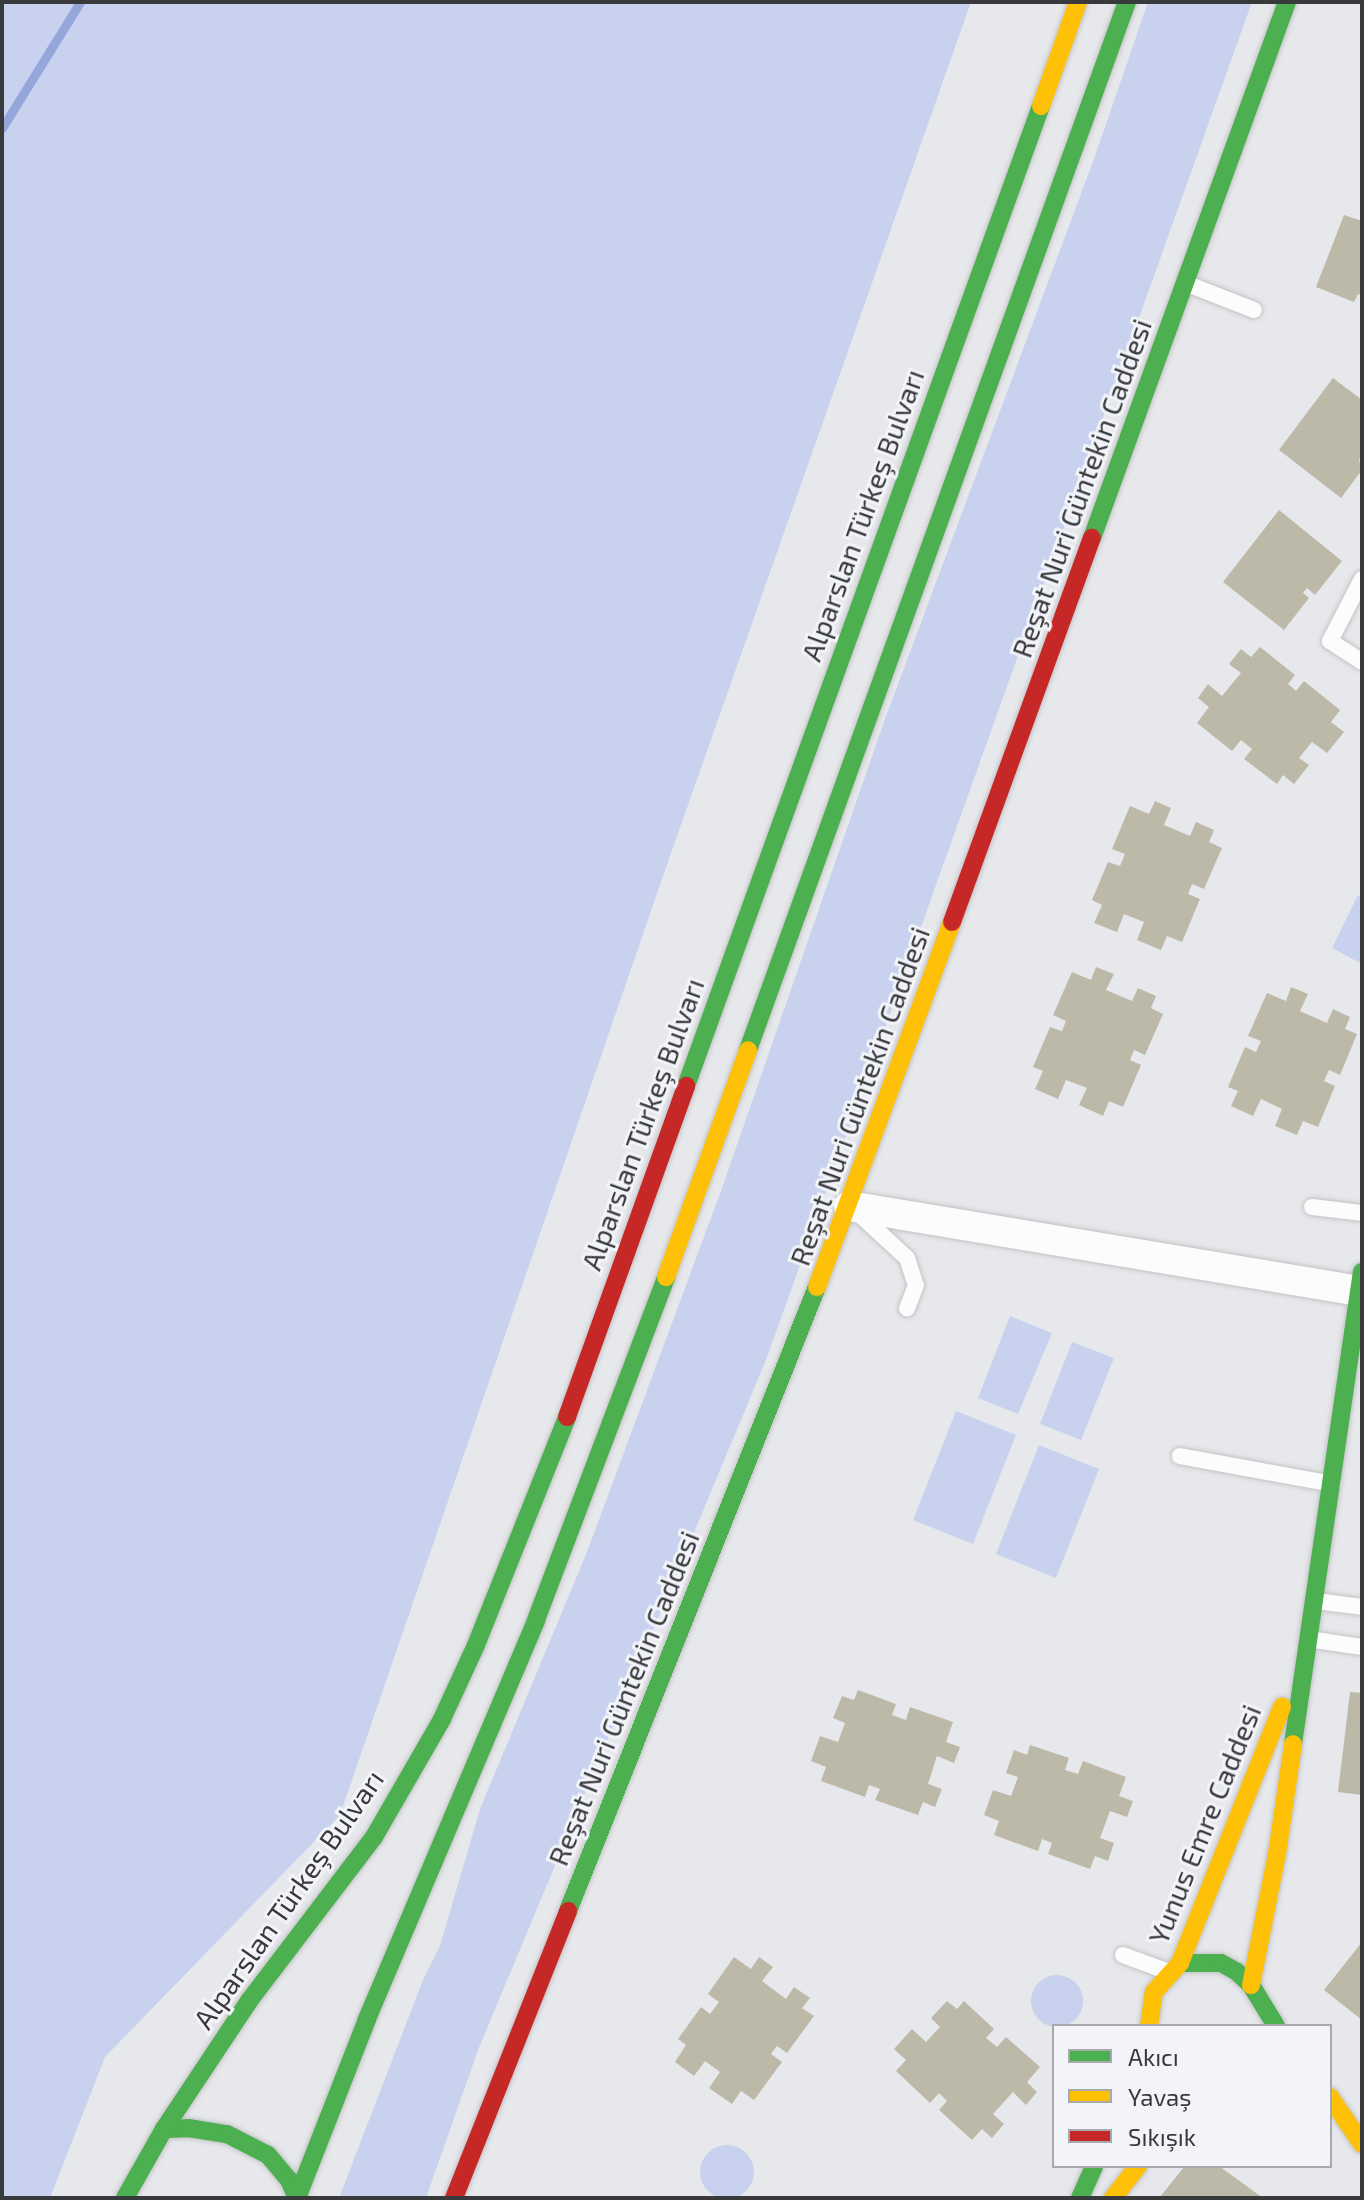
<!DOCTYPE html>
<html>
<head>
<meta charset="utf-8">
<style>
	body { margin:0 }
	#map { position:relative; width:1364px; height:2200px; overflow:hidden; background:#e7e8eb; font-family:"Exo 2",sans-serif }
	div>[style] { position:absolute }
	.green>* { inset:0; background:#c8d2ef }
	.round { border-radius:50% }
	.stream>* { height:9px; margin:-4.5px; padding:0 4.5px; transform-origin:4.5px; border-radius:4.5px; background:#95a6da }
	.building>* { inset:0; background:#bdb9a9 }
	.roads { filter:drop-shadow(0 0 2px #c3c4c6) drop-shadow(0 0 2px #c3c4c6) }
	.lane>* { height:16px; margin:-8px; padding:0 8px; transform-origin:8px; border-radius:8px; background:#fbfcfc }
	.street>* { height:30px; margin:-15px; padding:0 15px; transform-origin:15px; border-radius:15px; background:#fbfcfc }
	.fast>* { height:18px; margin:-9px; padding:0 9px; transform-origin:9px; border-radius:9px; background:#4caf50 }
	.slow>* { height:18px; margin:-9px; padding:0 9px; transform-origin:9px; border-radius:9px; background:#ffc107 }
	.jam>* { height:18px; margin:-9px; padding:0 9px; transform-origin:9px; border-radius:9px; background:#c62828 }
	span { translate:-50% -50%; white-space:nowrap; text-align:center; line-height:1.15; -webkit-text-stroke:6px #f2f4fa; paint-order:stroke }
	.street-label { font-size:28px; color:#38393b }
	.frame { position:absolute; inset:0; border:4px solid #38393b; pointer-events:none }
	.legend { position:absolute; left:1052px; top:2024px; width:280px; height:144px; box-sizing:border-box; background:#f2f4fa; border:2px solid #a8a9ae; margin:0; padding:10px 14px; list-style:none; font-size:24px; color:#38393b }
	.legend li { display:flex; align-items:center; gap:16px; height:40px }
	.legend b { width:40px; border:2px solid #a8a9ae }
</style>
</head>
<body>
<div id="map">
	<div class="green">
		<i style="clip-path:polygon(2px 2px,971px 2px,663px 876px,340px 1815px,105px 2057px,50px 2198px,2px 2198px)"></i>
		<i style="clip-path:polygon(1148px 2px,1252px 2px,766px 1360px,478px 2050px,426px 2198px,339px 2198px,423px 1980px,440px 1946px,480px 1809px,587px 1552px,721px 1191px,885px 719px,1094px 159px)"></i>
		<i style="clip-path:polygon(1358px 895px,1362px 897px,1362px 964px,1332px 948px)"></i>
		<i style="clip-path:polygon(1010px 1316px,1052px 1333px,1018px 1414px,978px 1398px)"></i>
		<i style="clip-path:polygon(1072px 1342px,1114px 1358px,1081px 1440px,1040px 1424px)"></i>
		<i style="clip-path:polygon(956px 1411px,1016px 1435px,973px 1544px,913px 1520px)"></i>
		<i style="clip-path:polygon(1039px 1445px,1099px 1469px,1056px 1578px,996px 1554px)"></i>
		<i class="round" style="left:1031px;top:1975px;width:52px;height:52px"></i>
		<i class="round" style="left:700px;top:2145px;width:54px;height:54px"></i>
	</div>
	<div class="stream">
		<i style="left:2px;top:128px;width:148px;rotate:-58.2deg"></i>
	</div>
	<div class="building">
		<i style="clip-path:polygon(1344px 215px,1362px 221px,1362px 296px,1358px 294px,1354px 302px,1316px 287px)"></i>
		<i style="clip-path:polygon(1333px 378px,1362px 400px,1362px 456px,1359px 460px,1362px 470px,1341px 498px,1279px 450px)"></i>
		<i style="clip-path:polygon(1279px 510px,1342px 561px,1315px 595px,1307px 588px,1303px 593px,1309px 598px,1284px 630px,1223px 582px)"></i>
		<i style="clip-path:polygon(1260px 647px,1295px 675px,1288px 684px,1296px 691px,1304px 681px,1340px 710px,1331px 722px,1344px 732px,1327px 753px,1312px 742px,1299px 758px,1309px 765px,1294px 784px,1283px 775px,1277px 784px,1244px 759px,1252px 749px,1241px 740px,1232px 751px,1197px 723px,1209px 707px,1198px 698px,1208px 684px,1222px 696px,1241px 673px,1229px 664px,1241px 649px,1251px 657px)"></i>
		<i style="clip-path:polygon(1155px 801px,1171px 808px,1164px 825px,1190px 836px,1196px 822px,1214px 830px,1209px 842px,1222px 848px,1204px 889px,1192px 884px,1188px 894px,1200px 899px,1182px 942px,1167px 936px,1161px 950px,1137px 940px,1144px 922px,1124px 914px,1117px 932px,1094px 923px,1102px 905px,1092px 900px,1108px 862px,1120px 866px,1125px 854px,1112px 849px,1130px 806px,1149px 814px)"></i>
		<i style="clip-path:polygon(1096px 967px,1114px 974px,1106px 990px,1132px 1001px,1138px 988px,1156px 996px,1151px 1008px,1163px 1014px,1145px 1055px,1134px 1050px,1130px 1060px,1141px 1065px,1123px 1107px,1109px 1101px,1103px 1116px,1079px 1105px,1087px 1088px,1066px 1080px,1058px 1099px,1035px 1089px,1043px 1071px,1033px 1067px,1050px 1027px,1062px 1031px,1066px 1021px,1053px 1015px,1072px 972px,1091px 980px)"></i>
		<i style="clip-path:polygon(1291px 987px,1308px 994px,1300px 1011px,1327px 1023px,1333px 1009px,1350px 1017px,1345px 1029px,1357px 1034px,1340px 1075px,1329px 1070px,1324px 1081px,1335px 1086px,1318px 1127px,1303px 1121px,1297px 1135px,1275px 1126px,1282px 1109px,1261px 1099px,1253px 1116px,1231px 1106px,1238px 1091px,1228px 1087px,1245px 1047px,1256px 1052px,1261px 1041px,1248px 1036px,1267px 993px,1286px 1001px)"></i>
		<i style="clip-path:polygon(858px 1690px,896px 1704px,892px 1715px,906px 1720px,910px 1707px,953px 1722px,946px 1742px,960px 1747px,954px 1763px,937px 1756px,928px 1784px,942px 1789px,935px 1807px,923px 1802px,918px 1815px,875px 1800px,880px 1789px,869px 1785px,865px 1797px,821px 1781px,826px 1767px,811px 1761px,820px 1736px,838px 1742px,845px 1723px,833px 1718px,842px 1696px,854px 1700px)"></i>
		<i style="clip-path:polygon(1350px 1692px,1362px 1693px,1362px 1795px,1338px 1792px)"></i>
		<i style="clip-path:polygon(1030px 1745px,1069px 1758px,1065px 1770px,1078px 1774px,1083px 1761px,1126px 1777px,1119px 1796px,1133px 1801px,1127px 1817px,1110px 1811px,1100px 1838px,1114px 1843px,1108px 1861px,1095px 1856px,1090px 1869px,1048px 1854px,1052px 1843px,1042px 1839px,1038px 1851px,994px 1835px,999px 1821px,984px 1815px,993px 1790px,1011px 1796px,1018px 1777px,1006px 1773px,1014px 1750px,1027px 1755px)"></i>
		<i style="clip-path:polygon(1362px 1942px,1362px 2020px,1324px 1990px)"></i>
		<i style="clip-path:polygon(734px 1957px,751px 1969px,759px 1957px,773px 1967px,762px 1981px,786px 1999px,794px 1987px,810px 1998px,802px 2008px,814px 2016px,787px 2053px,777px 2046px,771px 2054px,782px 2062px,754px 2100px,741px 2091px,732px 2104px,709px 2088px,720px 2072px,705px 2061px,694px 2076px,675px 2062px,686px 2045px,678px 2039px,701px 2007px,710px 2014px,719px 2002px,708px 1994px)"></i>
		<i style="clip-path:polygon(947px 2001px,957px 2009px,964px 2001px,994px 2029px,986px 2038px,997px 2047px,1006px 2037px,1040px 2067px,1027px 2082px,1037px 2092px,1026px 2105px,1013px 2092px,993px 2114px,1004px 2124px,992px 2138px,982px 2129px,972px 2140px,939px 2110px,947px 2101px,939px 2093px,930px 2103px,896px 2071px,906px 2060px,894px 2049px,912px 2029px,926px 2042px,940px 2027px,931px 2018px)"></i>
		<i style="clip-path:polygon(1185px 2166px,1219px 2166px,1263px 2198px,1159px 2198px)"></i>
	</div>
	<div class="roads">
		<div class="lane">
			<i style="left:1185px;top:283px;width:74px;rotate:21.4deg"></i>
			<i style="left:1362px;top:579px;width:70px;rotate:117.3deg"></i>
			<i style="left:1330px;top:641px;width:38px;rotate:33deg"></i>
			<i style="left:1312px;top:1207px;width:50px;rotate:6.8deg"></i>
			<i style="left:856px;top:1211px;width:69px;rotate:42.7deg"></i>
			<i style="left:907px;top:1258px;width:28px;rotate:72deg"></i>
			<i style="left:916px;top:1285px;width:25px;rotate:111deg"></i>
			<i style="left:1180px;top:1456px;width:155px;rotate:10.4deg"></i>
			<i style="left:1316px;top:1601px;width:46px;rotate:7.4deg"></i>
			<i style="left:1308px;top:1639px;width:55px;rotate:8.4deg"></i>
			<i style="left:1123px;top:1955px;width:46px;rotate:20.4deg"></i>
		</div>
		<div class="street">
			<i style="left:849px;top:1206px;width:517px;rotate:9.46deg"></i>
		</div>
		<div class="fast">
			<i style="left:1092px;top:538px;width:570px;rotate:-70.01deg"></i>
			<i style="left:748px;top:1050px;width:1114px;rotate:-70.12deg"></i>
			<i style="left:686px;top:1086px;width:1042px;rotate:-70.09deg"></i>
			<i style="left:1293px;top:1744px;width:477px;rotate:-81.7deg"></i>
			<i style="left:568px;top:1911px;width:672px;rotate:-68.25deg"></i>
			<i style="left:1180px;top:1963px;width:41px"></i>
			<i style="left:1221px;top:1963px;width:18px;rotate:29deg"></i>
			<i style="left:1237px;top:1972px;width:19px;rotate:43deg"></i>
			<i style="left:1251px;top:1985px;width:48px;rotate:58.6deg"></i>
			<i style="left:164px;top:2129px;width:24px;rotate:-2deg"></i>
			<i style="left:188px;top:2128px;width:39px;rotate:9deg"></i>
			<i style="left:227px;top:2134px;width:46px;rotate:27.1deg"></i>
			<i style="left:268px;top:2155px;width:33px;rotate:50deg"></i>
			<i style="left:289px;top:2180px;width:20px;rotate:66deg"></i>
			<i style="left:125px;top:2198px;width:79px;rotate:-60.5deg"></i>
			<i style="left:164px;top:2129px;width:154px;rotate:-56.4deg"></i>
			<i style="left:249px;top:2001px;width:206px;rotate:-52.7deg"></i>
			<i style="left:374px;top:1837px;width:136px;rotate:-60deg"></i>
			<i style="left:442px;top:1719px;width:81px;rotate:-65.3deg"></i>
			<i style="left:476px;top:1645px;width:245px;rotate:-68.2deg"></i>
			<i style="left:297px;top:2198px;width:192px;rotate:-68.6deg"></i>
			<i style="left:367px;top:2019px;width:433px;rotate:-67deg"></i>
			<i style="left:536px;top:1620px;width:367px;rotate:-69.2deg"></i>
			<i style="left:1080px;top:2198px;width:35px;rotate:-66deg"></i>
		</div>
		<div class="slow">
			<i style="left:1041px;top:106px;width:110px;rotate:-70.4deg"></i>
			<i style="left:666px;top:1277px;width:241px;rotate:-70.1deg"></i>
			<i style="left:817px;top:1287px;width:389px;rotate:-69.7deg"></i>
			<i style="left:1251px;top:1985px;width:134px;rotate:-78.8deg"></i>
			<i style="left:1277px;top:1854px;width:111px;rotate:-81.7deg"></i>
			<i style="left:1149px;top:2026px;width:34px;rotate:-82deg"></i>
			<i style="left:1154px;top:1992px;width:39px;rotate:-48deg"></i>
			<i style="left:1180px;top:1963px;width:276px;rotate:-68.3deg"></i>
			<i style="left:1330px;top:2097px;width:57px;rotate:55.8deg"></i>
			<i style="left:1113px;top:2198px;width:41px;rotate:-52deg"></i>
		</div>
		<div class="jam">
			<i style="left:952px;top:922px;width:409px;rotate:-70deg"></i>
			<i style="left:567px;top:1417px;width:352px;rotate:-70.2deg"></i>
			<i style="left:454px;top:2198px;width:309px;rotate:-68.3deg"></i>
		</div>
	</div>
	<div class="street-label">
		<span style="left:1081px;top:488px;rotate:-70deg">Reşat Nuri Güntekin Caddesi</span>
		<span style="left:862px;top:515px;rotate:-70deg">Alparslan Türkeş Bulvarı</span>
		<span style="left:859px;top:1096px;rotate:-70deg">Reşat Nuri Güntekin Caddesi</span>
		<span style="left:642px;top:1124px;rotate:-70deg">Alparslan Türkeş Bulvarı</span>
		<span style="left:623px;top:1698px;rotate:-68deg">Reşat Nuri Güntekin Caddesi</span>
		<span style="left:1204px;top:1824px;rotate:-68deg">Yunus Emre Caddesi</span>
		<span style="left:288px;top:1899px;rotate:-55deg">Alparslan Türkeş Bulvarı</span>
	</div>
	<div class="frame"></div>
	<ul class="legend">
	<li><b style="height:10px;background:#4caf50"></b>Akıcı</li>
	<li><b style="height:10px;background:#ffc107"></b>Yavaş</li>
	<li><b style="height:10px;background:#c62828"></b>Sıkışık</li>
	</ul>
</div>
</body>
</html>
